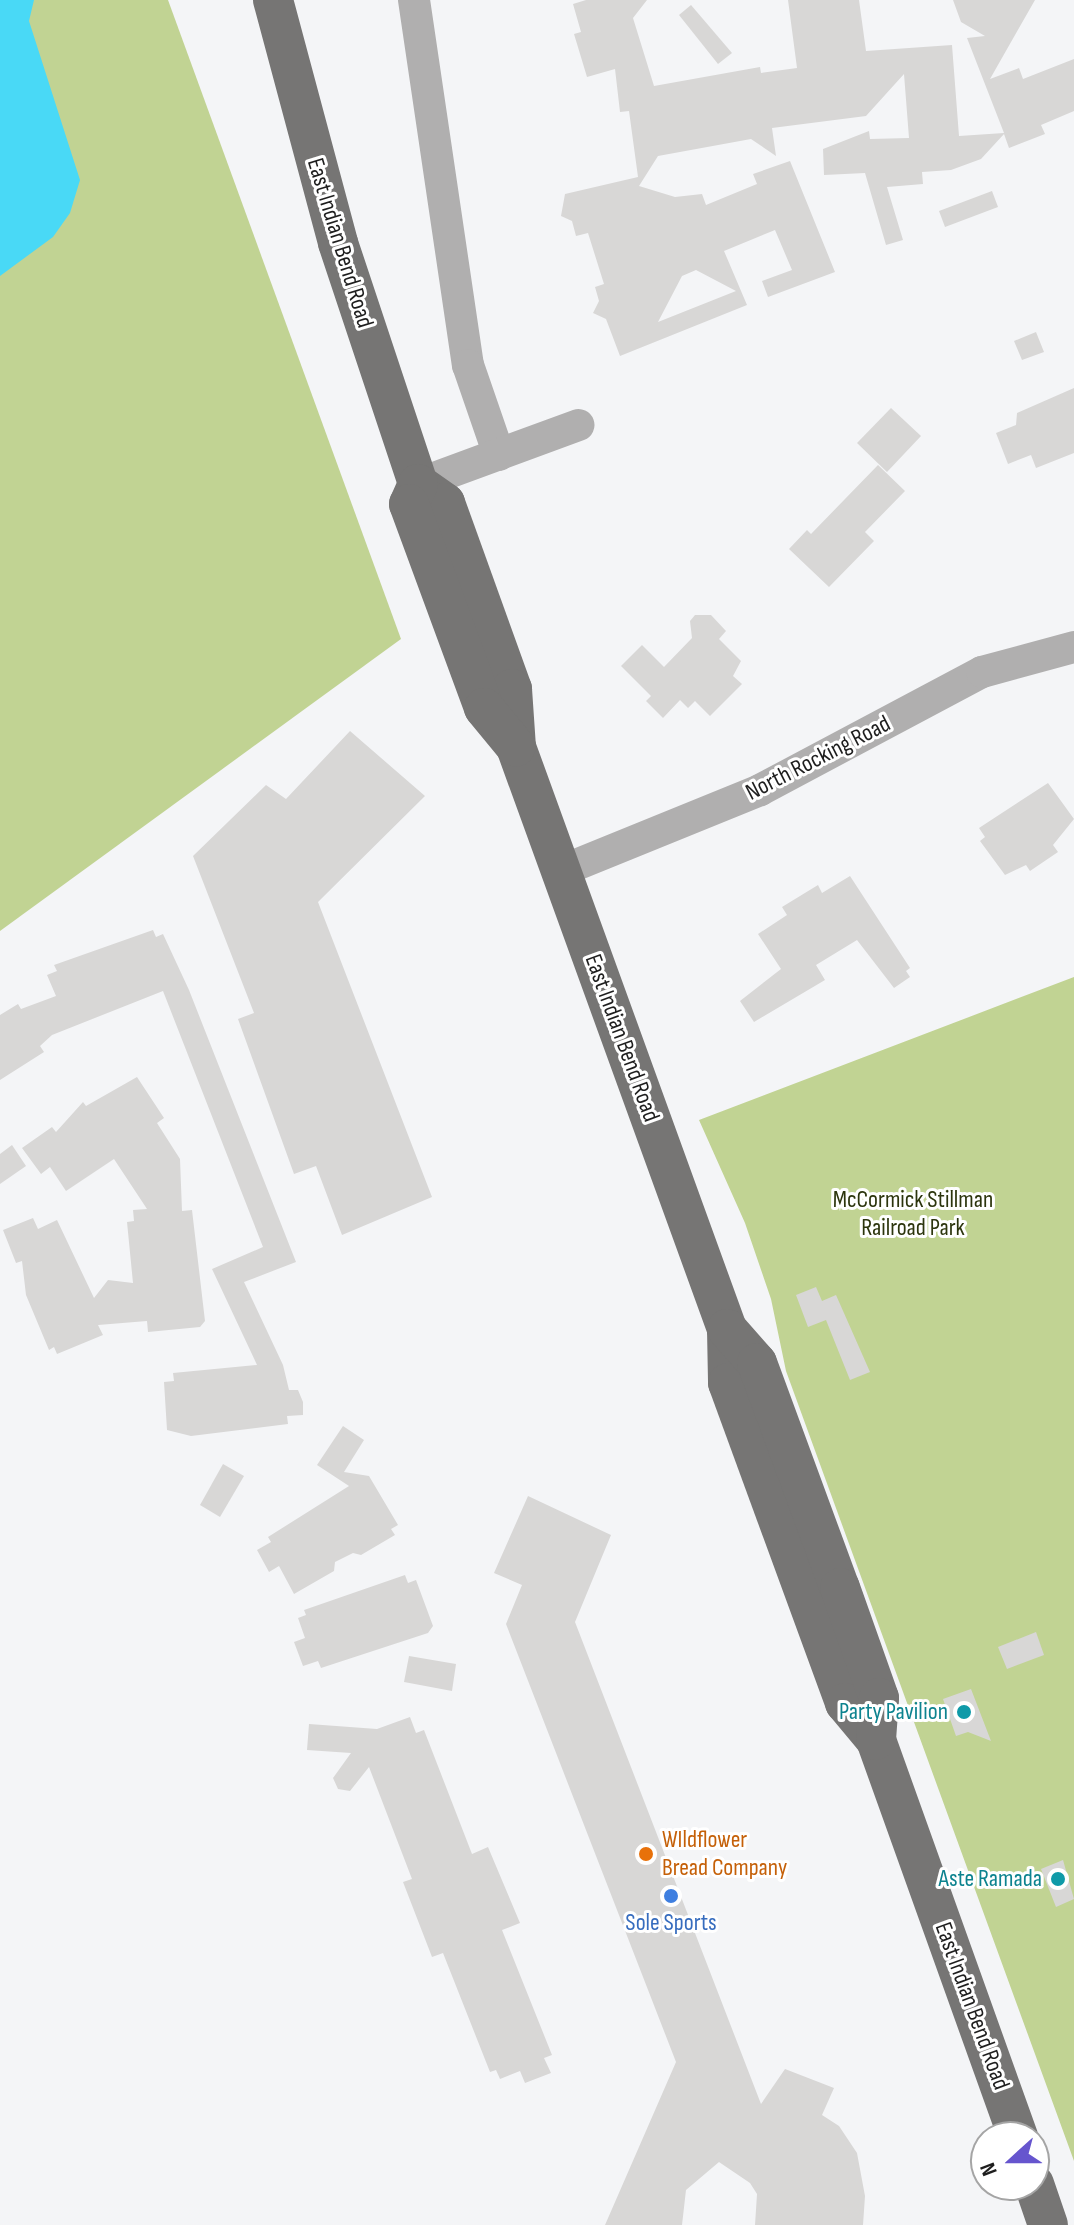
<!DOCTYPE html>
<html>
<head>
<meta charset="utf-8">
<style>
	body { margin:0 }
	#map { position:relative; width:1074px; height:2225px; overflow:hidden; background:#f4f5f7; font-family:"Sofia Sans Condensed",sans-serif }
	div>[style] { position:absolute }
	.green>* { inset:0; background:#c1d393 }
	.water>* { inset:0; background:#49d9f6 }
	.building>* { inset:0; background:#d8d7d6 }
	.minor>* { height:32px; margin:-16px; padding:0 16px; transform-origin:16px; border-radius:16px; background:#b0afaf }
	.major>* { height:40px; margin:-20px; padding:0 20px; transform-origin:20px; border-radius:20px; background:#767574 }
	.dots>* { width:22px; height:22px; translate:-50% -50%; box-sizing:border-box; border:4px solid #fff; border-radius:50% }
	span { translate:-50% -50%; white-space:nowrap; text-align:center; line-height:1.15; -webkit-text-stroke:6px #fff; paint-order:stroke }
	.street-label { font-size:24px; color:#1e1e1e }
	.park-label { font-size:24px; color:#2c350d }
	.culture-label { font-size:24px; color:#0d838f }
	.right { translate:-100% -50%; text-align:right }
	.food-label { font-size:24px; color:#c56008 }
	.left { translate:0 -50%; text-align:left }
	.shop-label { font-size:24px; color:#366cbe }
	.north { position:absolute; left:970px; top:2121px; width:80px; height:80px; box-sizing:border-box; background:#fff; border:2px solid #a5a5a5; border-radius:50%; rotate:249deg; font-size:22px; font-weight:700; line-height:32px; text-align:center; color:#1e1e1e }
	.north::after { content:''; display:block; margin:auto; width:28px; height:36px; background:#6655ce; clip-path:polygon(50% 0,100% 100%,50% 72%,0 100%) }
</style>
</head>
<body>
<div id="map">
	<div class="green">
		<i style="clip-path:polygon(0 0,168px 0,401px 639px,0 931px)"></i>
		<i style="clip-path:polygon(1074px 977px,1074px 2161px,786px 1371px,771px 1299px,745px 1223px,699px 1120px)"></i>
	</div>
	<div class="water">
		<i style="clip-path:polygon(0 0,34px 0,29px 21px,80px 180px,70px 213px,53px 237px,0 276px)"></i>
	</div>
	<div class="building">
		<i style="clip-path:polygon(evenodd,586px 0,647px 0,633px 18px,654px 86px,760px 67px,761px 73px,797px 68px,788px 0,859px 0,866px 51px,952px 45px,959px 136px,1004px 133px,967px 38px,985px 36px,961px 22px,953px 0,1035px 0,990px 79px,1019px 68px,1023px 79px,1074px 59px,1074px 111px,1041px 125px,1045px 134px,1009px 148px,1004px 134px,981px 159px,951px 170px,922px 172px,923px 184px,887px 187px,903px 240px,886px 245px,865px 173px,824px 175px,823px 149px,869px 131px,870px 139px,909px 138px,904px 74px,866px 116px,772px 128px,776px 156px,751px 139px,658px 156px,639px 186px,675px 197px,702px 194px,706px 205px,757px 184px,753px 174px,790px 161px,835px 272px,768px 297px,762px 281px,792px 270px,775px 230px,724px 251px,747px 305px,620px 356px,606px 319px,593px 313px,599px 301px,595px 287px,604px 284px,588px 233px,576px 236px,572px 221px,561px 216px,565px 194px,638px 177px,629px 111px,620px 112px,615px 69px,587px 77px,574px 34px,581px 32px,573px 4px,586px 0,696px 270px,736px 291px,658px 322px,682px 276px,696px 270px)"></i>
		<i style="clip-path:polygon(691px 5px,732px 53px,718px 64px,679px 15px)"></i>
		<i style="clip-path:polygon(992px 191px,998px 207px,945px 227px,939px 211px)"></i>
		<i style="clip-path:polygon(1036px 332px,1044px 352px,1022px 360px,1014px 341px)"></i>
		<i style="clip-path:polygon(1074px 388px,1074px 453px,1036px 468px,1031px 455px,1008px 464px,996px 433px,1016px 425px,1017px 413px)"></i>
		<i style="clip-path:polygon(891px 408px,921px 436px,887px 472px,857px 443px)"></i>
		<i style="clip-path:polygon(878px 465px,905px 491px,865px 532px,874px 541px,829px 587px,789px 549px,807px 530px,811px 534px)"></i>
		<i style="clip-path:polygon(695px 615px,711px 615px,726px 631px,719px 639px,741px 661px,733px 676px,742px 684px,710px 716px,695px 701px,688px 708px,680px 700px,663px 718px,646px 701px,651px 696px,621px 666px,642px 645px,664px 667px,692px 638px,690px 621px)"></i>
		<i style="clip-path:polygon(350px 731px,425px 796px,318px 902px,432px 1197px,342px 1235px,316px 1166px,294px 1174px,238px 1019px,254px 1013px,193px 856px,266px 785px,286px 799px)"></i>
		<i style="clip-path:polygon(1048px 783px,1074px 819px,1053px 845px,1058px 852px,1030px 871px,1026px 865px,1005px 875px,980px 841px,985px 837px,979px 828px)"></i>
		<i style="clip-path:polygon(850px 876px,910px 968px,906px 971px,910px 977px,894px 988px,857px 940px,816px 965px,825px 980px,754px 1022px,740px 1001px,781px 969px,758px 934px,787px 915px,782px 907px,818px 885px,822px 893px)"></i>
		<i style="clip-path:polygon(153px 930px,156px 937px,163px 934px,189px 990px,296px 1262px,244px 1282px,283px 1365px,289px 1390px,298px 1390px,303px 1402px,303px 1415px,287px 1416px,288px 1424px,191px 1436px,167px 1430px,164px 1382px,174px 1381px,173px 1373px,257px 1365px,212px 1269px,263px 1247px,163px 991px,52px 1035px,40px 1046px,44px 1052px,0 1080px,0 1015px,18px 1004px,21px 1009px,56px 996px,47px 975px,57px 971px,54px 965px)"></i>
		<i style="clip-path:polygon(137px 1077px,164px 1118px,157px 1123px,180px 1159px,182px 1211px,192px 1210px,205px 1321px,200px 1327px,148px 1332px,147px 1321px,98px 1325px,103px 1335px,57px 1354px,54px 1347px,49px 1350px,26px 1295px,22px 1261px,16px 1263px,3px 1230px,33px 1218px,38px 1229px,57px 1220px,94px 1298px,108px 1280px,133px 1283px,127px 1222px,134px 1221px,133px 1210px,147px 1209px,114px 1159px,66px 1191px,50px 1167px,41px 1174px,22px 1148px,52px 1127px,56px 1132px,83px 1102px,86px 1106px)"></i>
		<i style="clip-path:polygon(12px 1145px,26px 1166px,0 1184px,0 1154px)"></i>
		<i style="clip-path:polygon(816px 1287px,822px 1301px,836px 1295px,870px 1372px,850px 1380px,826px 1320px,808px 1327px,796px 1295px)"></i>
		<i style="clip-path:polygon(343px 1426px,364px 1440px,344px 1472px,369px 1476px,398px 1525px,391px 1529px,395px 1535px,361px 1555px,353px 1553px,335px 1562px,334px 1571px,294px 1594px,279px 1566px,269px 1572px,257px 1550px,271px 1542px,268px 1537px,349px 1486px,317px 1465px)"></i>
		<i style="clip-path:polygon(223px 1464px,244px 1476px,220px 1517px,200px 1505px)"></i>
		<i style="clip-path:polygon(528px 1496px,611px 1535px,575px 1622px,761px 2104px,785px 2069px,834px 2088px,822px 2115px,839px 2126px,857px 2153px,865px 2196px,863px 2225px,755px 2225px,757px 2194px,750px 2183px,719px 2162px,686px 2190px,682px 2225px,605px 2225px,676px 2062px,506px 1624px,522px 1585px,494px 1573px)"></i>
		<i style="clip-path:polygon(405px 1575px,408px 1583px,416px 1580px,433px 1626px,428px 1633px,321px 1668px,318px 1661px,303px 1666px,294px 1642px,305px 1638px,298px 1618px,306px 1615px,304px 1610px)"></i>
		<i style="clip-path:polygon(1036px 1632px,1044px 1655px,1007px 1669px,998px 1647px)"></i>
		<i style="clip-path:polygon(409px 1656px,456px 1664px,452px 1691px,404px 1682px)"></i>
		<i style="clip-path:polygon(971px 1689px,991px 1741px,968px 1732px,956px 1736px,943px 1699px)"></i>
		<i style="clip-path:polygon(410px 1717px,416px 1733px,424px 1730px,472px 1854px,488px 1847px,520px 1923px,502px 1930px,552px 2055px,544px 2058px,551px 2073px,525px 2083px,520px 2071px,500px 2079px,496px 2070px,490px 2072px,443px 1953px,432px 1957px,403px 1882px,412px 1879px,369px 1767px,350px 1791px,338px 1789px,333px 1778px,351px 1753px,307px 1750px,309px 1724px,377px 1729px)"></i>
		<i style="clip-path:polygon(1063px 1860px,1074px 1899px,1056px 1907px,1041px 1869px)"></i>
	</div>
	<div class="minor">
		<i style="left:414px;top:0;width:369px;rotate:81.6deg"></i>
		<i style="left:468px;top:365px;width:95px;rotate:71deg"></i>
		<i style="left:418px;top:484px;width:171px;rotate:-20.2deg"></i>
		<i style="left:561px;top:871px;width:215px;rotate:-22.1deg"></i>
		<i style="left:760px;top:790px;width:251px;rotate:-28deg"></i>
		<i style="left:982px;top:672px;width:95px;rotate:-15.2deg"></i>
	</div>
	<div class="major">
		<i style="left:273px;top:0;width:252px;rotate:75deg"></i>
		<i style="left:338px;top:243px;width:254px;rotate:71.6deg"></i>
		<i style="left:418px;top:484px;width:33px;rotate:35deg"></i>
		<i style="left:445px;top:503px;width:198px;rotate:70.2deg"></i>
		<i style="left:512px;top:689px;width:58px;rotate:86.1deg"></i>
		<i style="left:516px;top:747px;width:619px;rotate:70.07deg"></i>
		<i style="left:727px;top:1329px;width:54px;rotate:88.9deg"></i>
		<i style="left:728px;top:1383px;width:341px;rotate:69.9deg"></i>
		<i style="left:845px;top:1703px;width:48px;rotate:50deg"></i>
		<i style="left:876px;top:1740px;width:422px;rotate:70.3deg"></i>
		<i style="left:418px;top:484px;width:22px;rotate:114deg"></i>
		<i style="left:409px;top:504px;width:217px;rotate:69.8deg"></i>
		<i style="left:484px;top:708px;width:50px;rotate:50.6deg"></i>
		<i style="left:727px;top:1329px;width:45px;rotate:48.6deg"></i>
		<i style="left:757px;top:1363px;width:240px;rotate:69.8deg"></i>
		<i style="left:840px;top:1588px;width:117px;rotate:70.5deg"></i>
		<i style="left:879px;top:1698px;width:42px;rotate:94.1deg"></i>
		<i style="left:1034px;top:2184px;width:43px;rotate:71.1deg"></i>
	</div>
	<div class="dots">
		<i style="left:964px;top:1712px;background:#0f9aa8"></i>
		<i style="left:646px;top:1854px;background:#e8710a"></i>
		<i style="left:1058px;top:1879px;background:#0f9aa8"></i>
		<i style="left:671px;top:1896px;background:#3f7fe0"></i>
	</div>
	<div class="street-label">
		<span style="left:340px;top:243px;rotate:73deg">East Indian Bend Road</span>
		<span style="left:818px;top:758px;rotate:-27deg">North Rocking Road</span>
		<span style="left:622px;top:1038px;rotate:70deg">East Indian Bend Road</span>
		<span style="left:972px;top:2006px;rotate:70deg">East Indian Bend Road</span>
	</div>
	<div class="park-label">
		<span style="left:913px;top:1214px">McCormick Stillman<br>Railroad Park</span>
	</div>
	<div class="culture-label">
		<span class="right" style="left:948px;top:1712px">Party Pavilion</span>
		<span class="right" style="left:1042px;top:1879px">Aste Ramada</span>
	</div>
	<div class="food-label">
		<span class="left" style="left:662px;top:1854px">WIldflower<br>Bread Company</span>
	</div>
	<div class="shop-label">
		<span style="left:671px;top:1923px">Sole Sports</span>
	</div>
	<div class="north">N</div>
</div>
</body>
</html>
